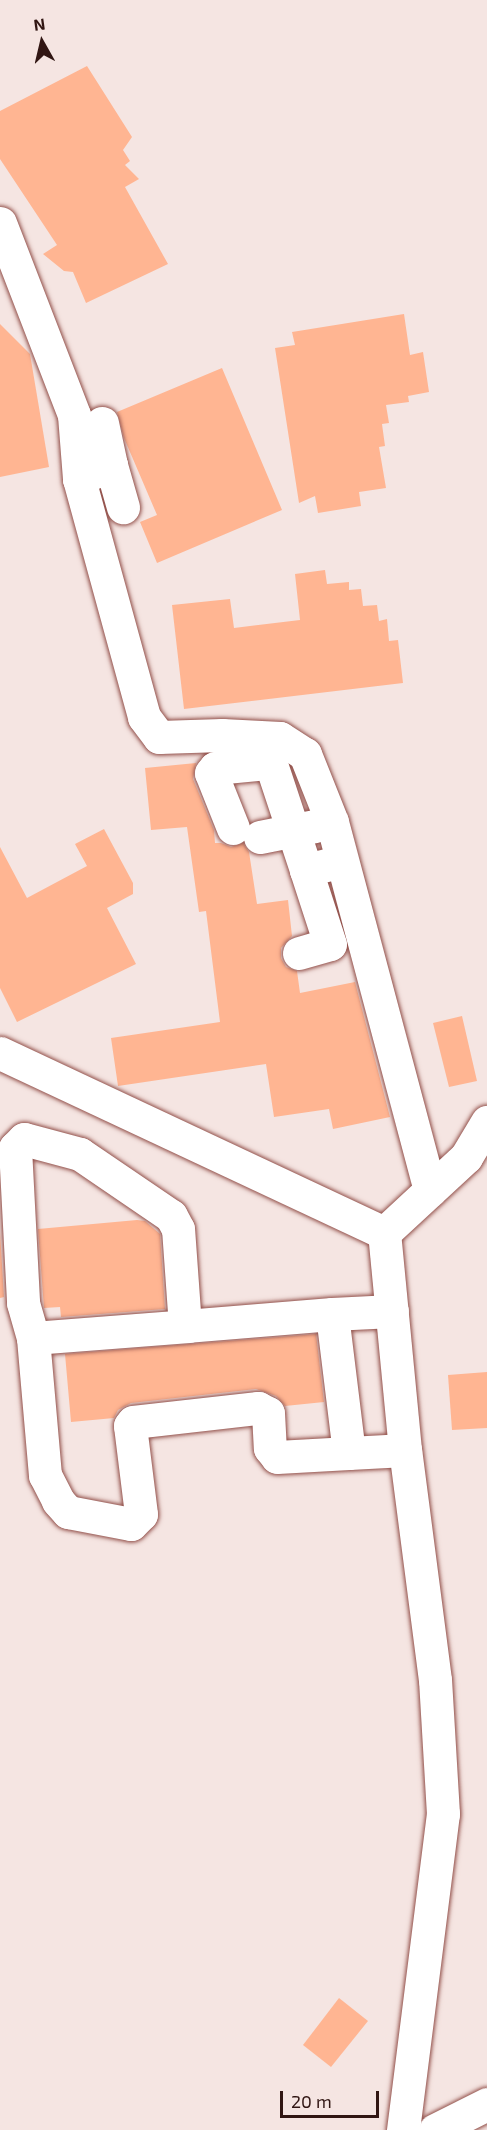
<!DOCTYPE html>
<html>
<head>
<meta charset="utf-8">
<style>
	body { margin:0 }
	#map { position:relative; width:487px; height:2130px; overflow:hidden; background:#f5e5e2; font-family:"Exo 2",sans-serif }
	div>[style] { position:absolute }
	.building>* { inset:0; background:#ffb592 }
	.roads { filter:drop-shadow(0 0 2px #92504a) drop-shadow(0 0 2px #92504a) }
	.minor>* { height:33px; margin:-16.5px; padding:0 16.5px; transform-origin:16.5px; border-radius:16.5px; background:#fff }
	span { translate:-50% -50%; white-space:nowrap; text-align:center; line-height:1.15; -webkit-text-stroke:5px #f5e5e2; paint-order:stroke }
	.north { position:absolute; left:12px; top:12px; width:60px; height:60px; -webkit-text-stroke:4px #f5e5e2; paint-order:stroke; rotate:352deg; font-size:16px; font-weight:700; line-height:24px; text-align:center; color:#311613 }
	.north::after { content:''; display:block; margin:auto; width:21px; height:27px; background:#311613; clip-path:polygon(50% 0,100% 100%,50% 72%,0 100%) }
	.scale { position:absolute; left:280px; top:2091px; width:99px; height:27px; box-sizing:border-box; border:3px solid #311613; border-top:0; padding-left:8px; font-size:18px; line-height:21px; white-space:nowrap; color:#311613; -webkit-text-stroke:4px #f5e5e2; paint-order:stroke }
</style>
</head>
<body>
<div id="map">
	<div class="building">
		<i style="clip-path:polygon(87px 66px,132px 137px,123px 150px,130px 161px,125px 165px,139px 179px,125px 187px,168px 264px,86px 303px,73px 272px,64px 271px,43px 254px,57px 245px,0 159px,0 111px)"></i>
		<i style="clip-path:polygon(404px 314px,410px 355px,423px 352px,429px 392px,408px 396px,409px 402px,386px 405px,389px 423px,382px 424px,385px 446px,379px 447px,386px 488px,359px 492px,361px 506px,318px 513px,315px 496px,299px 503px,275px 348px,295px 345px,292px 332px)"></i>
		<i style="clip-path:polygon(0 324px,30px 354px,49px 467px,0 477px)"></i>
		<i style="clip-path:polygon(222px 368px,282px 510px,157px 563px,140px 522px,157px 515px,124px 438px,117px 412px)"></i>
		<i style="clip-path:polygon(325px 570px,327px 584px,349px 582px,349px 590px,361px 589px,363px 606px,377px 605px,379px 621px,387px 619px,389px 641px,398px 640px,403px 683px,184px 709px,172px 605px,230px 599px,234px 628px,300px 620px,295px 574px)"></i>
		<i style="clip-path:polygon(196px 763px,193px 779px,214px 830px,215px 843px,221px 843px,231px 847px,243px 843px,249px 852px,257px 904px,288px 900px,292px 936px,281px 948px,281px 958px,286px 967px,297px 971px,300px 993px,355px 982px,390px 1117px,333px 1129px,329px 1109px,274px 1117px,266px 1064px,118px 1086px,111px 1038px,220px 1022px,206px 911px,199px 912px,187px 827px,151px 830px,145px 768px)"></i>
		<i style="clip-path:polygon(104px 829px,133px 883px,133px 894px,107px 908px,136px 964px,17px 1022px,0 988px,0 847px,27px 898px,87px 866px,75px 844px)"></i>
		<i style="clip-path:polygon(462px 1016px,477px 1081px,449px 1087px,433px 1023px)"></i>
		<i style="clip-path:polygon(137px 1220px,145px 1221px,160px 1234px,165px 1309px,61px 1317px,60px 1307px,44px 1308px,38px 1229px)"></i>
		<i style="clip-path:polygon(0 1232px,4px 1297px,0 1298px)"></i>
		<i style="clip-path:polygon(316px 1334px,324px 1402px,285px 1406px,276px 1396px,256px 1389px,131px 1403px,118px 1410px,114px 1418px,71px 1422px,65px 1354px)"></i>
		<i style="clip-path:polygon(487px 1372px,487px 1428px,452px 1430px,448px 1375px)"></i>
		<i style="clip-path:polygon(339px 1998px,368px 2021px,331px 2067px,303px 2045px)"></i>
	</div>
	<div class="roads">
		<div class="minor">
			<i style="left:0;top:223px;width:206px;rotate:68.9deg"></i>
			<i style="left:74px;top:415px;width:64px;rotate:85.5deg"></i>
			<i style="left:79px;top:479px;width:247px;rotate:74.7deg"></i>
			<i style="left:144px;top:717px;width:25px;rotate:53deg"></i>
			<i style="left:159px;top:737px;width:63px;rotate:-1.8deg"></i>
			<i style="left:222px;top:735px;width:58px;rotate:3deg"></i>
			<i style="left:280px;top:738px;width:30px;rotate:33deg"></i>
			<i style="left:305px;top:754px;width:73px;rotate:68.3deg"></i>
			<i style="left:332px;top:822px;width:381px;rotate:75.1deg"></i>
			<i style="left:111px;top:465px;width:44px;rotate:74.1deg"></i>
			<i style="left:79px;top:479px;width:35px;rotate:-24deg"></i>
			<i style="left:111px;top:465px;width:43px;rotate:-102.1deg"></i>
			<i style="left:233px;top:828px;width:59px;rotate:-111.8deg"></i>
			<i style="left:211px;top:773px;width:6px;rotate:-51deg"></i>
			<i style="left:215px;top:768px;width:52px;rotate:-5.5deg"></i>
			<i style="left:267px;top:763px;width:6px;rotate:39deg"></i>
			<i style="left:272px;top:767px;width:108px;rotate:71.7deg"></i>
			<i style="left:260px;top:837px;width:56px;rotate:-11.3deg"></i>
			<i style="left:299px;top:953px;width:32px;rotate:-16deg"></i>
			<i style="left:330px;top:944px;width:78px;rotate:-108deg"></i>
			<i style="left:306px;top:870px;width:21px;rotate:-14deg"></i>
			<i style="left:0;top:1053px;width:424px;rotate:25.1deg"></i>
			<i style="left:332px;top:1314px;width:60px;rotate:-2.9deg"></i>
			<i style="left:33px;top:1338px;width:156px;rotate:-4.4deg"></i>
			<i style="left:349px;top:1453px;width:140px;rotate:-97deg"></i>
			<i style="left:332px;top:1314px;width:147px;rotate:175.3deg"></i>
			<i style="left:185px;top:1326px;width:97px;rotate:-94.1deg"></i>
			<i style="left:178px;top:1229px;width:15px;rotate:-118deg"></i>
			<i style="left:171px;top:1216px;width:110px;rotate:-145.7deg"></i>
			<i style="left:80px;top:1154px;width:58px;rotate:-165deg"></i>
			<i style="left:24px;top:1139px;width:13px;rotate:135deg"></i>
			<i style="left:15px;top:1148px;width:155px;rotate:87deg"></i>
			<i style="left:23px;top:1303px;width:36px;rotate:74deg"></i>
			<i style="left:33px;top:1338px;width:138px;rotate:85deg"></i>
			<i style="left:45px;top:1475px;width:29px;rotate:63deg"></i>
			<i style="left:58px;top:1501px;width:15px;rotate:48deg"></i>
			<i style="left:68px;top:1512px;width:64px;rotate:10.8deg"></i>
			<i style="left:131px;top:1524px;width:14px;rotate:-45deg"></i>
			<i style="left:141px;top:1514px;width:89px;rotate:-97.1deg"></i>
			<i style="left:130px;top:1426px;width:5px;rotate:-53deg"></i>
			<i style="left:133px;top:1422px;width:126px;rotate:-6.4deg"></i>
			<i style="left:258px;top:1408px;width:11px;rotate:27deg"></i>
			<i style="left:268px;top:1413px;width:35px;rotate:87deg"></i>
			<i style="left:270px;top:1448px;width:11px;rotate:52deg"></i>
			<i style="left:277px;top:1457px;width:72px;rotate:-3.2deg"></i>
			<i style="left:349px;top:1453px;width:56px;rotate:-3.1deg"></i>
			<i style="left:403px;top:2130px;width:319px;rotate:-82.8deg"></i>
			<i style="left:443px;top:1814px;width:134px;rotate:-93.4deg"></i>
			<i style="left:435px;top:1680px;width:232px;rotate:-97.4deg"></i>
			<i style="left:405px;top:1450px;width:218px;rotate:-95.5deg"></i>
			<i style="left:384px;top:1233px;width:112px;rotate:-42.8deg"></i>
			<i style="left:466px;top:1157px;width:41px;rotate:-59deg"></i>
			<i style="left:435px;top:2130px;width:58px;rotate:-26.6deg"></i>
		</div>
	</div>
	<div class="north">N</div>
	<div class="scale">20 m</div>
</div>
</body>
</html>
